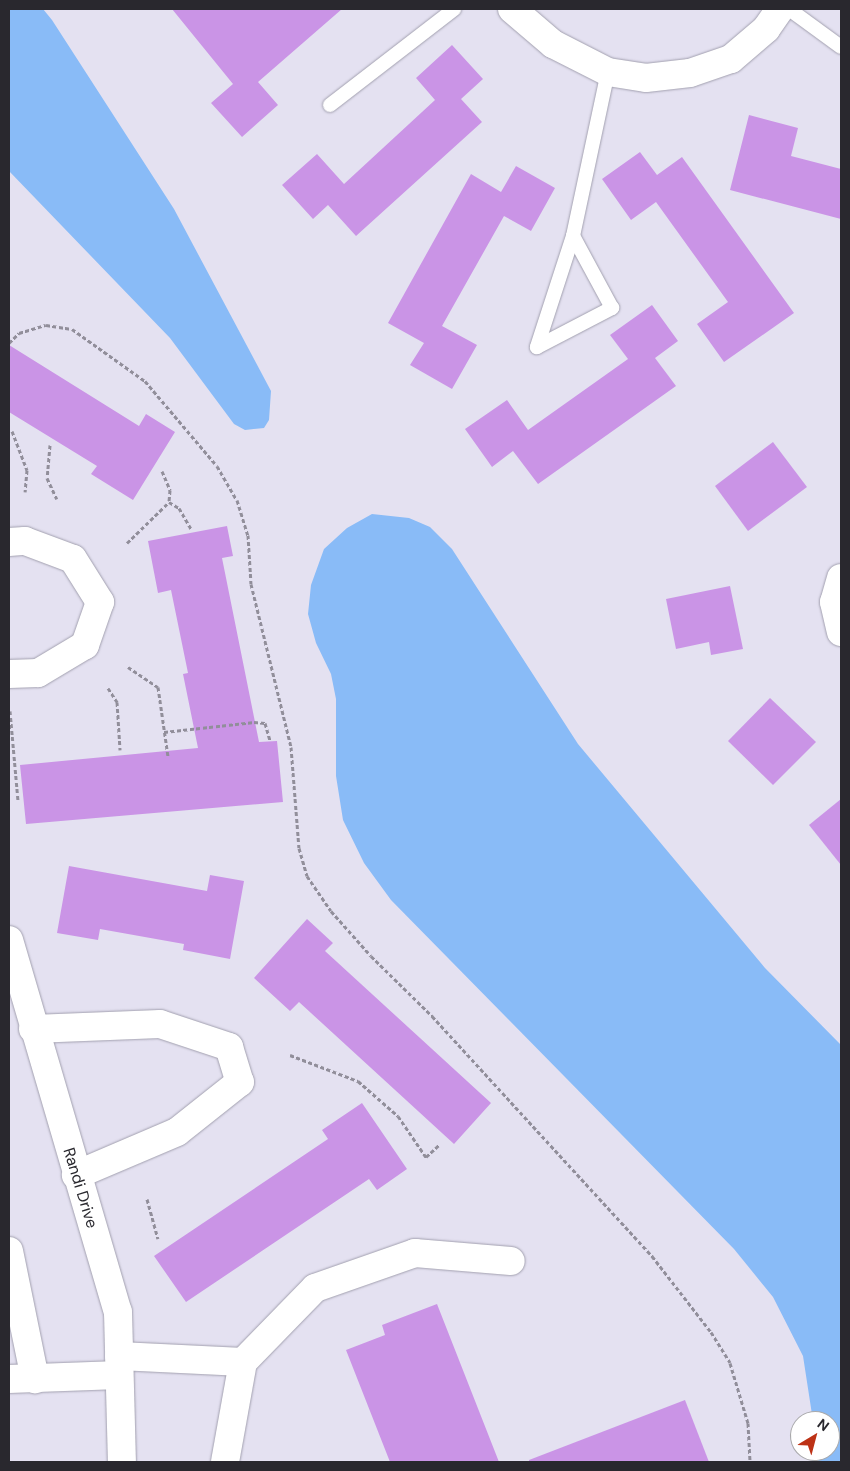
<!DOCTYPE html>
<html>
<head>
<meta charset="utf-8">
<style>
	body { margin:0 }
	#map { position:relative; width:850px; height:1471px; overflow:hidden; background:#e4e1f1; font-family:"DM Sans",sans-serif }
	div>[style] { position:absolute }
	.water>* { inset:0; background:#89bbf7 }
	.building>* { inset:0; background:#ca94e6 }
	.path>* { height:3px; margin-top:-1.5px; transform-origin:0; background:repeating-linear-gradient(90deg,#918e9a 0 4px,transparent 0 6.5px) }
	.roads { filter:drop-shadow(0 0 1px #a2a0af) drop-shadow(0 0 1px #a2a0af) }
	.service>* { height:14px; margin:-7px; padding:0 7px; transform-origin:7px; border-radius:7px; background:#fff }
	.minor>* { height:28px; margin:-14px; padding:0 14px; transform-origin:14px; border-radius:14px; background:#fff }
	span { translate:-50% -50%; white-space:nowrap; text-align:center; line-height:1.15; -webkit-text-stroke:4px #fff; paint-order:stroke }
	.street-label { font-size:16px; color:#29282e }
	.frame { position:absolute; inset:0; border:10px solid #29282e; pointer-events:none }
	.north { position:absolute; left:790px; top:1411px; width:50px; height:50px; box-sizing:border-box; background:#fff; border:1px solid #a9a9ab; border-radius:50%; rotate:37deg; font-size:14px; font-weight:700; line-height:20px; text-align:center; color:#29282e }
	.north::after { content:''; display:block; margin:auto; width:18px; height:22px; background:#bd3216; clip-path:polygon(50% 0,100% 100%,50% 72%,0 100%) }
</style>
</head>
<body>
<div id="map">
	<div class="water">
		<i style="clip-path:polygon(9px 9px,43px 9px,52px 20px,174px 209px,271px 391px,269px 420px,264px 428px,245px 430px,234px 424px,170px 338px,9px 171px)"></i>
		<i style="clip-path:polygon(372px 514px,409px 518px,430px 527px,452px 549px,578px 744px,765px 968px,841px 1045px,841px 1462px,812px 1462px,813px 1451px,830px 1451px,830px 1421px,813px 1421px,803px 1356px,773px 1297px,734px 1249px,391px 900px,364px 863px,343px 820px,336px 776px,336px 699px,331px 674px,316px 643px,308px 614px,311px 585px,324px 549px,347px 528px)"></i>
	</div>
	<div class="building">
		<i style="clip-path:polygon(172px 9px,342px 9px,258px 82px,278px 105px,242px 137px,211px 103px,233px 84px)"></i>
		<i style="clip-path:polygon(452px 45px,483px 79px,461px 99px,482px 122px,356px 236px,328px 205px,313px 219px,282px 185px,317px 154px,344px 184px,435px 100px,416px 78px)"></i>
		<i style="clip-path:polygon(749px 115px,798px 128px,791px 156px,841px 169px,841px 219px,730px 190px)"></i>
		<i style="clip-path:polygon(640px 152px,657px 175px,682px 157px,794px 313px,724px 362px,697px 324px,728px 302px,656px 202px,631px 220px,602px 179px)"></i>
		<i style="clip-path:polygon(516px 166px,555px 188px,531px 231px,504px 216px,442px 326px,477px 345px,452px 389px,410px 365px,424px 343px,388px 323px,471px 174px,501px 192px)"></i>
		<i style="clip-path:polygon(652px 305px,678px 341px,655px 358px,676px 386px,538px 484px,513px 451px,492px 467px,465px 429px,507px 400px,528px 430px,628px 359px,610px 335px)"></i>
		<i style="clip-path:polygon(9px 345px,139px 426px,146px 414px,175px 432px,133px 500px,91px 474px,97px 466px,9px 412px)"></i>
		<i style="clip-path:polygon(773px 442px,807px 487px,748px 531px,715px 486px)"></i>
		<i style="clip-path:polygon(227px 526px,233px 556px,222px 558px,259px 742px,277px 741px,283px 802px,26px 824px,20px 765px,198px 748px,183px 674px,188px 673px,171px 590px,158px 593px,148px 541px)"></i>
		<i style="clip-path:polygon(730px 586px,743px 649px,711px 655px,709px 642px,676px 649px,666px 599px)"></i>
		<i style="clip-path:polygon(770px 698px,816px 742px,773px 785px,728px 741px)"></i>
		<i style="clip-path:polygon(841px 799px,841px 865px,809px 825px)"></i>
		<i style="clip-path:polygon(69px 866px,207px 891px,210px 875px,244px 881px,230px 959px,183px 950px,184px 944px,100px 929px,98px 940px,57px 933px)"></i>
		<i style="clip-path:polygon(307px 919px,333px 943px,325px 951px,491px 1103px,454px 1144px,299px 1002px,290px 1011px,254px 978px)"></i>
		<i style="clip-path:polygon(362px 1103px,407px 1169px,377px 1190px,369px 1179px,186px 1302px,154px 1256px,328px 1139px,322px 1130px)"></i>
		<i style="clip-path:polygon(437px 1304px,499px 1462px,390px 1462px,346px 1350px,385px 1335px,382px 1325px)"></i>
		<i style="clip-path:polygon(685px 1400px,709px 1462px,529px 1462px,529px 1460px)"></i>
	</div>
	<div class="path">
		<i style="left:9px;top:343px;width:14px;rotate:-45deg"></i>
		<i style="left:19px;top:333px;width:28px;rotate:-17deg"></i>
		<i style="left:46px;top:325px;width:26px;rotate:9deg"></i>
		<i style="left:72px;top:329px;width:90px;rotate:35.5deg"></i>
		<i style="left:145px;top:381px;width:111px;rotate:49.7deg"></i>
		<i style="left:217px;top:466px;width:39px;rotate:60deg"></i>
		<i style="left:237px;top:500px;width:37px;rotate:73deg"></i>
		<i style="left:248px;top:535px;width:49px;rotate:86.5deg"></i>
		<i style="left:251px;top:584px;width:168px;rotate:76.2deg"></i>
		<i style="left:291px;top:747px;width:101px;rotate:85.5deg"></i>
		<i style="left:299px;top:848px;width:29px;rotate:74deg"></i>
		<i style="left:307px;top:876px;width:42px;rotate:55.6deg"></i>
		<i style="left:331px;top:911px;width:60px;rotate:48.4deg"></i>
		<i style="left:371px;top:956px;width:86px;rotate:44.5deg"></i>
		<i style="left:432px;top:1016px;width:326px;rotate:47.5deg"></i>
		<i style="left:652px;top:1256px;width:96px;rotate:52.2deg"></i>
		<i style="left:711px;top:1332px;width:36px;rotate:58deg"></i>
		<i style="left:730px;top:1363px;width:63px;rotate:73.3deg"></i>
		<i style="left:748px;top:1423px;width:39px;rotate:87deg"></i>
		<i style="left:12px;top:431px;width:42px;rotate:69deg"></i>
		<i style="left:27px;top:470px;width:22px;rotate:95deg"></i>
		<i style="left:50px;top:445px;width:33px;rotate:95deg"></i>
		<i style="left:47px;top:478px;width:23px;rotate:65deg"></i>
		<i style="left:162px;top:471px;width:21px;rotate:67deg"></i>
		<i style="left:170px;top:490px;width:12px;rotate:95deg"></i>
		<i style="left:169px;top:502px;width:12px;rotate:31deg"></i>
		<i style="left:179px;top:508px;width:24px;rotate:60deg"></i>
		<i style="left:127px;top:543px;width:59px;rotate:-44.3deg"></i>
		<i style="left:128px;top:667px;width:36px;rotate:34deg"></i>
		<i style="left:158px;top:687px;width:70px;rotate:81.8deg"></i>
		<i style="left:108px;top:688px;width:17px;rotate:57deg"></i>
		<i style="left:117px;top:702px;width:48px;rotate:86.4deg"></i>
		<i style="left:10px;top:711px;width:90px;rotate:84.9deg"></i>
		<i style="left:164px;top:732px;width:91px;rotate:-6.3deg"></i>
		<i style="left:254px;top:722px;width:11px;rotate:5deg"></i>
		<i style="left:265px;top:723px;width:19px;rotate:74deg"></i>
		<i style="left:290px;top:1055px;width:73px;rotate:20.9deg"></i>
		<i style="left:358px;top:1081px;width:53px;rotate:41.2deg"></i>
		<i style="left:398px;top:1116px;width:50px;rotate:55.7deg"></i>
		<i style="left:426px;top:1157px;width:19px;rotate:-43deg"></i>
		<i style="left:147px;top:1199px;width:41px;rotate:74.6deg"></i>
	</div>
	<div class="roads">
		<div class="service">
			<i style="left:789px;top:9px;width:64px;rotate:36.2deg"></i>
			<i style="left:330px;top:105px;width:157px;rotate:-37.7deg"></i>
			<i style="left:573px;top:236px;width:117px;rotate:108deg"></i>
			<i style="left:537px;top:347px;width:85px;rotate:-27.5deg"></i>
			<i style="left:612px;top:308px;width:82px;rotate:-118.4deg"></i>
			<i style="left:573px;top:236px;width:168px;rotate:-78deg"></i>
		</div>
		<div class="minor">
			<i style="left:512px;top:9px;width:54px;rotate:40.5deg"></i>
			<i style="left:553px;top:44px;width:62px;rotate:27deg"></i>
			<i style="left:608px;top:72px;width:38px;rotate:9deg"></i>
			<i style="left:646px;top:78px;width:44px;rotate:-6.5deg"></i>
			<i style="left:690px;top:73px;width:43px;rotate:-18.9deg"></i>
			<i style="left:731px;top:59px;width:46px;rotate:-40.6deg"></i>
			<i style="left:766px;top:29px;width:24px;rotate:-55deg"></i>
			<i style="left:9px;top:542px;width:16px;rotate:-4deg"></i>
			<i style="left:25px;top:541px;width:51px;rotate:20.6deg"></i>
			<i style="left:73px;top:559px;width:51px;rotate:57.9deg"></i>
			<i style="left:100px;top:602px;width:46px;rotate:109.2deg"></i>
			<i style="left:85px;top:645px;width:55px;rotate:149.2deg"></i>
			<i style="left:38px;top:673px;width:29px;rotate:178deg"></i>
			<i style="left:841px;top:578px;width:25px;rotate:106deg"></i>
			<i style="left:834px;top:602px;width:31px;rotate:77deg"></i>
			<i style="left:9px;top:940px;width:388px;rotate:73.7deg"></i>
			<i style="left:118px;top:1312px;width:150px;rotate:88.5deg"></i>
			<i style="left:33px;top:1029px;width:127px;rotate:-2.3deg"></i>
			<i style="left:160px;top:1024px;width:73px;rotate:18.4deg"></i>
			<i style="left:229px;top:1047px;width:37px;rotate:73deg"></i>
			<i style="left:240px;top:1082px;width:80px;rotate:141.6deg"></i>
			<i style="left:177px;top:1132px;width:110px;rotate:156.9deg"></i>
			<i style="left:9px;top:1251px;width:131px;rotate:78.5deg"></i>
			<i style="left:119px;top:1356px;width:124px;rotate:2.8deg"></i>
			<i style="left:243px;top:1362px;width:103px;rotate:-45.8deg"></i>
			<i style="left:315px;top:1288px;width:106px;rotate:-19.3deg"></i>
			<i style="left:415px;top:1253px;width:96px;rotate:4.8deg"></i>
			<i style="left:9px;top:1379px;width:110px;rotate:-2.1deg"></i>
			<i style="left:225px;top:1462px;width:102px;rotate:-79.8deg"></i>
		</div>
	</div>
	<div class="street-label">
		<span style="left:80px;top:1188px;rotate:73deg">Randi Drive</span>
	</div>
	<div class="frame"></div>
	<div class="north">N</div>
</div>
</body>
</html>
